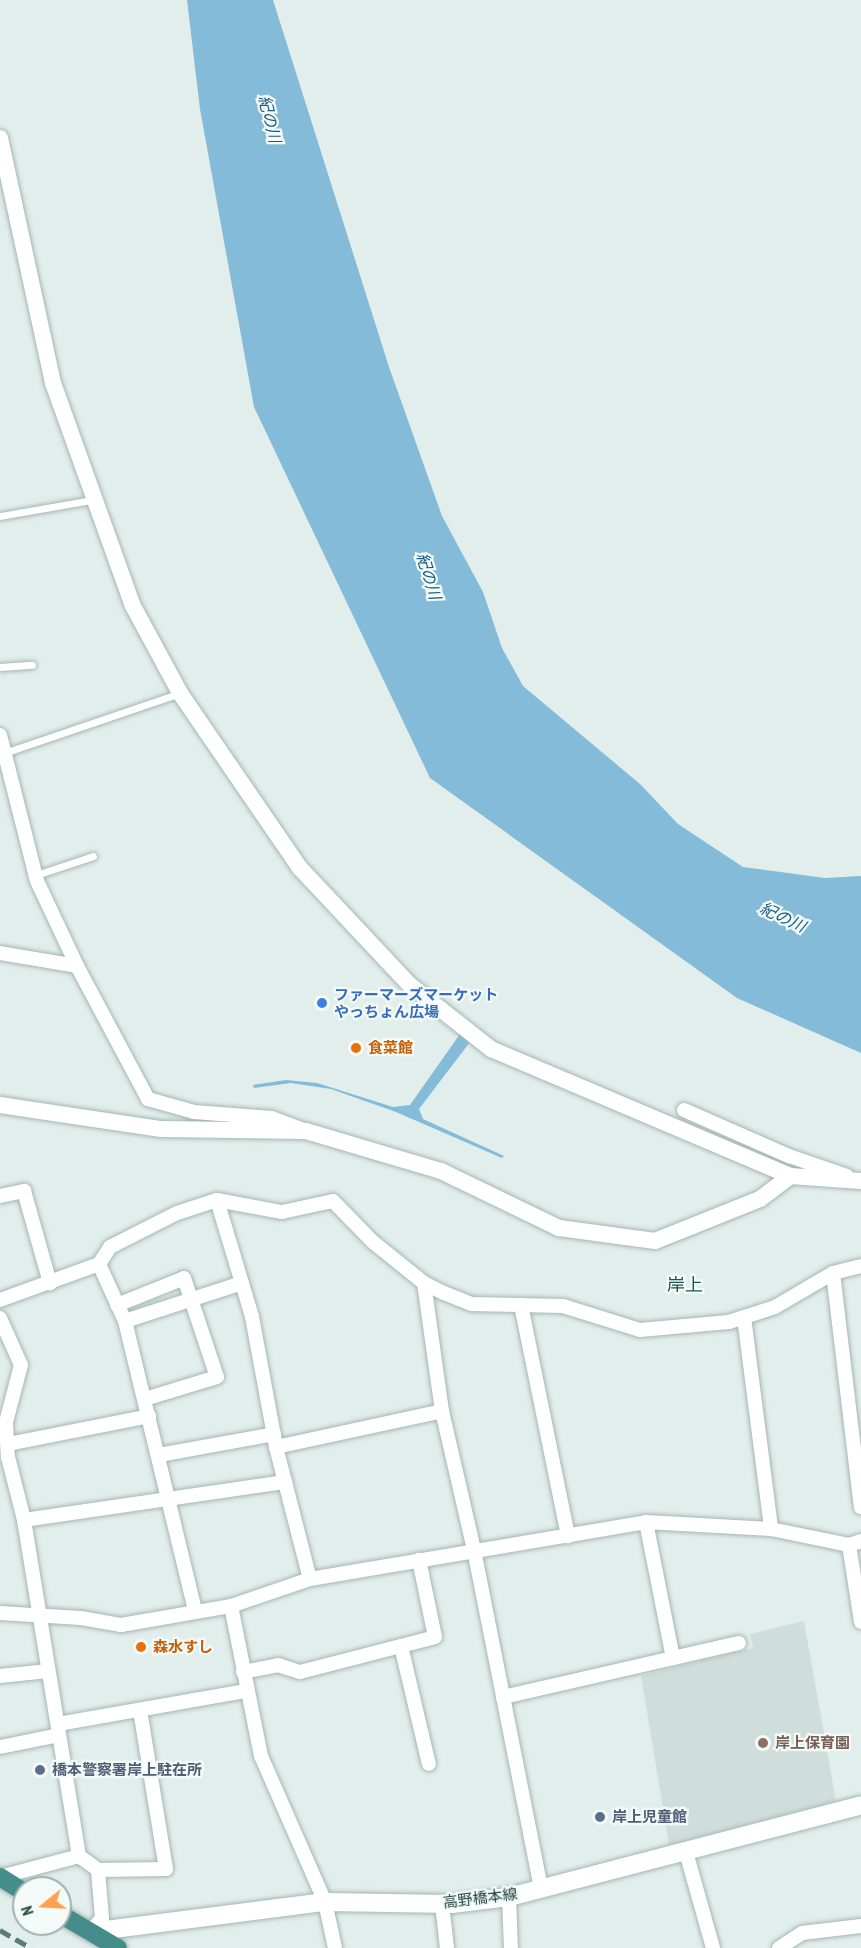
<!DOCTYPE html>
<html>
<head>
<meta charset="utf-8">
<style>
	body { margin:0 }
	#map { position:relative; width:861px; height:1948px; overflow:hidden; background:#e2eeeb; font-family:"PT Sans Narrow","Noto Sans JP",sans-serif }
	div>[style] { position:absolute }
	.built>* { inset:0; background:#d0dedb }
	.water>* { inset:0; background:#84bbd9 }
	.roads { filter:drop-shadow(0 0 2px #a4b7b4) drop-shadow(0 0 2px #a4b7b4) }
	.service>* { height:7px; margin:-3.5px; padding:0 3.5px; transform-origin:3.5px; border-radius:3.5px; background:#fff }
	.minor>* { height:14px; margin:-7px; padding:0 7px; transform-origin:7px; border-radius:7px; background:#fff }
	.tertiary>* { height:16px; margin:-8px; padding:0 8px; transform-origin:8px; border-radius:8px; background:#fff }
	.secondary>* { height:18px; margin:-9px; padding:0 9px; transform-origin:9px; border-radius:9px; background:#fff }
	.trunk>* { height:18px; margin:-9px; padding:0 9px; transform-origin:9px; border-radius:9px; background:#458d8b }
	.rail>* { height:4.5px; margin-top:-2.25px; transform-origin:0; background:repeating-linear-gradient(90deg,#5a7d7b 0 12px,transparent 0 18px) }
	.dots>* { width:16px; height:16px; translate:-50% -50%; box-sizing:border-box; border:3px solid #f3faf8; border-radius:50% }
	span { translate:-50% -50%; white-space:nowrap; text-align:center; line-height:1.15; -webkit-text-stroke:4.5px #f3faf8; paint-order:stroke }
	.shop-label { font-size:15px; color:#366cbe; font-weight:700 }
	.left { translate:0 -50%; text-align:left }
	.food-label { font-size:15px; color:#c56008; font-weight:700 }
	.education-label { font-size:15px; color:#785e54; font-weight:700 }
	.service-label { font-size:15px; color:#4e5e75; font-weight:700 }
	.street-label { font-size:15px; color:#20423f }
	.water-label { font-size:16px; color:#135a85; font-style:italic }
	.quarter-label { font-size:18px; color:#195654 }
	.north { position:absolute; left:12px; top:1876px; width:60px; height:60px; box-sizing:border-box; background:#f3faf8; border:2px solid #9fb0ae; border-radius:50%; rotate:252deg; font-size:16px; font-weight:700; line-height:24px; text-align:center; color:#20423f }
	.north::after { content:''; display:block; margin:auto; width:21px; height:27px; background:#ff9f4f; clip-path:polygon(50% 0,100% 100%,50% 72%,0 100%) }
</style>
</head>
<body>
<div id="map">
	<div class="built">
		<i style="clip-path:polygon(804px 1621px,836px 1801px,669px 1845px,641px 1676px,753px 1648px,750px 1634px)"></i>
	</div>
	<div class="water">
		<i style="clip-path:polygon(187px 0,273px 0,389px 367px,442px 516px,483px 592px,502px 648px,523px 686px,640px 784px,678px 824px,743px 867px,825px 878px,861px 876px,861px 1053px,737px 998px,430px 778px,254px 407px,200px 109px)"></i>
		<i style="clip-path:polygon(460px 1034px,470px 1042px,419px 1109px,423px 1119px,504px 1156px,502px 1158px,396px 1112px,331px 1089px,291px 1083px,254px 1088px,253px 1085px,286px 1080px,317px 1083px,393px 1107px,410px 1105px)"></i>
	</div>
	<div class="roads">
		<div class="service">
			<i style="left:0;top:516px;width:93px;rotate:-9.9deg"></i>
			<i style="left:0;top:667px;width:32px;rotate:-4deg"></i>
			<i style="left:7px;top:752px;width:183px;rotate:-18.8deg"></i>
			<i style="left:36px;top:875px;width:60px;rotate:-18.4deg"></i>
		</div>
		<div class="minor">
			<i style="left:0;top:735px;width:151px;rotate:75.8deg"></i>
			<i style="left:37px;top:881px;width:94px;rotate:64.8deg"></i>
			<i style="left:77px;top:966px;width:151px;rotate:61.9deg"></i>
			<i style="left:148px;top:1099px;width:48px;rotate:15.8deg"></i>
			<i style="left:194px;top:1112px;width:78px;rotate:4.4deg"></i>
			<i style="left:272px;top:1118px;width:31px;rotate:21deg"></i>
			<i style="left:0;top:953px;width:78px;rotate:9.6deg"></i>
			<i style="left:684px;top:1110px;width:115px;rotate:23.7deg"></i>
			<i style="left:789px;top:1156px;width:61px;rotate:19deg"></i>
			<i style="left:0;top:1196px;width:25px;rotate:-12deg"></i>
			<i style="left:24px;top:1191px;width:96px;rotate:74.2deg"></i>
			<i style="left:217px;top:1200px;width:122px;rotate:73.3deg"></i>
			<i style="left:252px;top:1317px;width:132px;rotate:79.5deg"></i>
			<i style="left:276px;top:1447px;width:136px;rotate:75.6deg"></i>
			<i style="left:99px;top:1264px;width:63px;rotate:65.5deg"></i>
			<i style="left:125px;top:1321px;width:298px;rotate:76.4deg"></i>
			<i style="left:833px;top:1273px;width:236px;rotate:83.2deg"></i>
			<i style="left:424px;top:1283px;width:129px;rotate:82deg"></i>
			<i style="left:442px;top:1411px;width:143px;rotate:77deg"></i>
			<i style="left:474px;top:1550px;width:346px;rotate:78.8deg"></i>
			<i style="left:0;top:1300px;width:105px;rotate:-20deg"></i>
			<i style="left:99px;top:1264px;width:20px;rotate:-57deg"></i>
			<i style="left:110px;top:1247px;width:75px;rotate:-26.9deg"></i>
			<i style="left:177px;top:1213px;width:42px;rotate:-18deg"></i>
			<i style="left:217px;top:1200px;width:66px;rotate:10.5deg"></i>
			<i style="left:282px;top:1212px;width:52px;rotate:-12.2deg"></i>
			<i style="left:333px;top:1201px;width:57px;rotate:45.7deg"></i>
			<i style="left:373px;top:1242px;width:65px;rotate:38.8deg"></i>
			<i style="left:424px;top:1283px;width:22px;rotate:27deg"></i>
			<i style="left:444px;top:1293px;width:29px;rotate:22deg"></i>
			<i style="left:471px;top:1304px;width:92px;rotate:1.2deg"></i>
			<i style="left:563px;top:1306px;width:81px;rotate:17.3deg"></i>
			<i style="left:640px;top:1330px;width:89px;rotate:-5.1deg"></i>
			<i style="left:729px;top:1322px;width:48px;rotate:-18.1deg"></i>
			<i style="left:775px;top:1307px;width:67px;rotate:-30.4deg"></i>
			<i style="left:833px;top:1273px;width:29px;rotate:-14deg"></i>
			<i style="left:117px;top:1305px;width:72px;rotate:-21.9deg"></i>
			<i style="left:184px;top:1278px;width:104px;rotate:71.6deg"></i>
			<i style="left:217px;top:1377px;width:75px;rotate:163deg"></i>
			<i style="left:521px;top:1305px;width:236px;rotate:78.5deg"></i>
			<i style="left:744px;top:1317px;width:214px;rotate:82.7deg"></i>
			<i style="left:0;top:1318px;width:51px;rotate:65.9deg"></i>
			<i style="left:21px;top:1365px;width:59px;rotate:104.7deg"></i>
			<i style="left:6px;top:1422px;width:35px;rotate:87deg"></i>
			<i style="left:8px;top:1457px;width:65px;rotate:75.7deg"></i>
			<i style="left:24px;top:1520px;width:340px;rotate:80.7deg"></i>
			<i style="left:79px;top:1856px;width:24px;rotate:36deg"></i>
			<i style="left:98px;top:1870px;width:68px;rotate:-0.8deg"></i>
			<i style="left:166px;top:1869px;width:161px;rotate:-99.3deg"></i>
			<i style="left:125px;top:1321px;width:123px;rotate:-18deg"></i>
			<i style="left:8px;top:1444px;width:144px;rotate:-11.2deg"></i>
			<i style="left:276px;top:1447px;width:170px;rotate:-12.2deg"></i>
			<i style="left:159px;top:1455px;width:117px;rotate:-10.3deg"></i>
			<i style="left:24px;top:1520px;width:264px;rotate:-8.3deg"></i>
			<i style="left:646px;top:1522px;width:139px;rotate:78.8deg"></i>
			<i style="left:849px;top:1545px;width:78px;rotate:81.1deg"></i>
			<i style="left:231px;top:1606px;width:153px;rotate:78.7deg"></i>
			<i style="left:261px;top:1756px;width:159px;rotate:66.3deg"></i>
			<i style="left:325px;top:1902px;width:47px;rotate:77.7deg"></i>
			<i style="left:0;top:1613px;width:81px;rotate:3.5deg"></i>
			<i style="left:81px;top:1618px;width:41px;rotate:9.9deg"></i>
			<i style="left:121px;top:1625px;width:112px;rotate:-9.8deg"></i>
			<i style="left:231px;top:1606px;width:83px;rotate:-18.9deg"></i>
			<i style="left:310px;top:1579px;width:341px;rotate:-9.6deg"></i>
			<i style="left:646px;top:1522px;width:125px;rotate:3.2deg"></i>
			<i style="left:771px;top:1529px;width:80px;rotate:11.6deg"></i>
			<i style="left:849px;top:1545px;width:13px;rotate:-18deg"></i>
			<i style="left:401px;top:1646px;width:121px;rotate:76.7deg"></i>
			<i style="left:243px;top:1672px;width:36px;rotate:-11deg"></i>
			<i style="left:278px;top:1665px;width:23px;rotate:18deg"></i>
			<i style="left:300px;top:1672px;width:139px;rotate:-14.5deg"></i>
			<i style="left:435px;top:1637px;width:79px;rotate:-101.7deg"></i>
			<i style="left:0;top:1676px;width:48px;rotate:-5.9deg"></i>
			<i style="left:503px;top:1697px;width:242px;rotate:-12.9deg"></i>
			<i style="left:58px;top:1724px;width:191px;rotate:-10deg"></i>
			<i style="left:0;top:1747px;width:60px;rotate:-11.5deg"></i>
			<i style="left:686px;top:1852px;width:100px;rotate:74.3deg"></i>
			<i style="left:0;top:1877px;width:82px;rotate:-14.9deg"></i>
			<i style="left:509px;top:1897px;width:51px;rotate:87.8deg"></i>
			<i style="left:442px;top:1904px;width:44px;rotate:83.5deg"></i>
			<i style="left:90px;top:1932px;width:18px;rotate:-49deg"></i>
			<i style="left:102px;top:1918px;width:48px;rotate:-94.8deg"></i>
			<i style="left:779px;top:1948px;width:27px;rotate:-33deg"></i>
			<i style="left:802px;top:1933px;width:59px;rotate:-6.8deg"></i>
		</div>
		<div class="tertiary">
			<i style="left:0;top:138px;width:251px;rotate:77.8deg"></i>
			<i style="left:53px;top:383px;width:237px;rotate:70.3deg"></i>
			<i style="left:133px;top:606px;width:99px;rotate:61.6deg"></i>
			<i style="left:180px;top:693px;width:212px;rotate:55.6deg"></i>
			<i style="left:300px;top:868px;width:162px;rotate:46.8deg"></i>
			<i style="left:411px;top:986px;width:102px;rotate:38.2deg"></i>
			<i style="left:491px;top:1049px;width:325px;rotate:23deg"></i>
			<i style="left:790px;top:1176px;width:71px;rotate:4deg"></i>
			<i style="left:0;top:1105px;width:163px;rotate:8.5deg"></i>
			<i style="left:161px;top:1129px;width:145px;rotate:0.8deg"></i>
			<i style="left:306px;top:1131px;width:141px;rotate:16.5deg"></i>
			<i style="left:441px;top:1171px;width:131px;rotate:25.8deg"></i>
			<i style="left:559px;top:1228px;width:97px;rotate:7.7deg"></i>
			<i style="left:655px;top:1241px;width:113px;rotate:-21.8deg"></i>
			<i style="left:760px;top:1199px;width:38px;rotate:-37deg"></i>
		</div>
		<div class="secondary">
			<i style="left:90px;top:1932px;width:237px;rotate:-7.3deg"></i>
			<i style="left:325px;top:1902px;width:127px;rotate:0.9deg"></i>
			<i style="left:452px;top:1904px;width:57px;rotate:-7deg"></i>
			<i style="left:509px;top:1897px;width:364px;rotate:-14.6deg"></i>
		</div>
		<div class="trunk">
			<i style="left:0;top:1877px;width:28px;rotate:32deg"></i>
			<i style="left:60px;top:1914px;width:67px;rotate:30.4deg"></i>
		</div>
	</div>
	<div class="rail">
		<i style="left:0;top:1930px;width:36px;rotate:30deg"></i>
	</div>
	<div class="dots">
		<i style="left:322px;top:1003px;background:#3f7fe0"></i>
		<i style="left:356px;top:1048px;background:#e8710a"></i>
		<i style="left:141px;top:1647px;background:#e8710a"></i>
		<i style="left:763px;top:1743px;background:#8d6e63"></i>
		<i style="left:40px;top:1770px;background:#5c6f8a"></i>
		<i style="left:600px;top:1817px;background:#5c6f8a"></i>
	</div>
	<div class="shop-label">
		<span class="left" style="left:334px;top:1003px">ファーマーズマーケット<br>やっちょん広場</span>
	</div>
	<div class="food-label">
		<span class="left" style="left:368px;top:1048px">食菜館</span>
		<span class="left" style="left:153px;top:1647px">森水すし</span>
	</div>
	<div class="education-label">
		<span class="left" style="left:775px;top:1743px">岸上保育園</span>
	</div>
	<div class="service-label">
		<span class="left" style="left:52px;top:1770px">橋本警察署岸上駐在所</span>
		<span class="left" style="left:612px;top:1817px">岸上児童館</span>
	</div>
	<div class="street-label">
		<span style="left:480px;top:1898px;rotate:-7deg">高野橋本線</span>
	</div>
	<div class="water-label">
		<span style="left:270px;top:119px;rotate:76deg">紀の川</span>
		<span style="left:429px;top:576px;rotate:73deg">紀の川</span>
		<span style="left:783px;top:917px;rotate:25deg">紀の川</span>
	</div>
	<div class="quarter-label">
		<span style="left:685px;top:1285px">岸上</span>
	</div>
	<div class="north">N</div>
</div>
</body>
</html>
